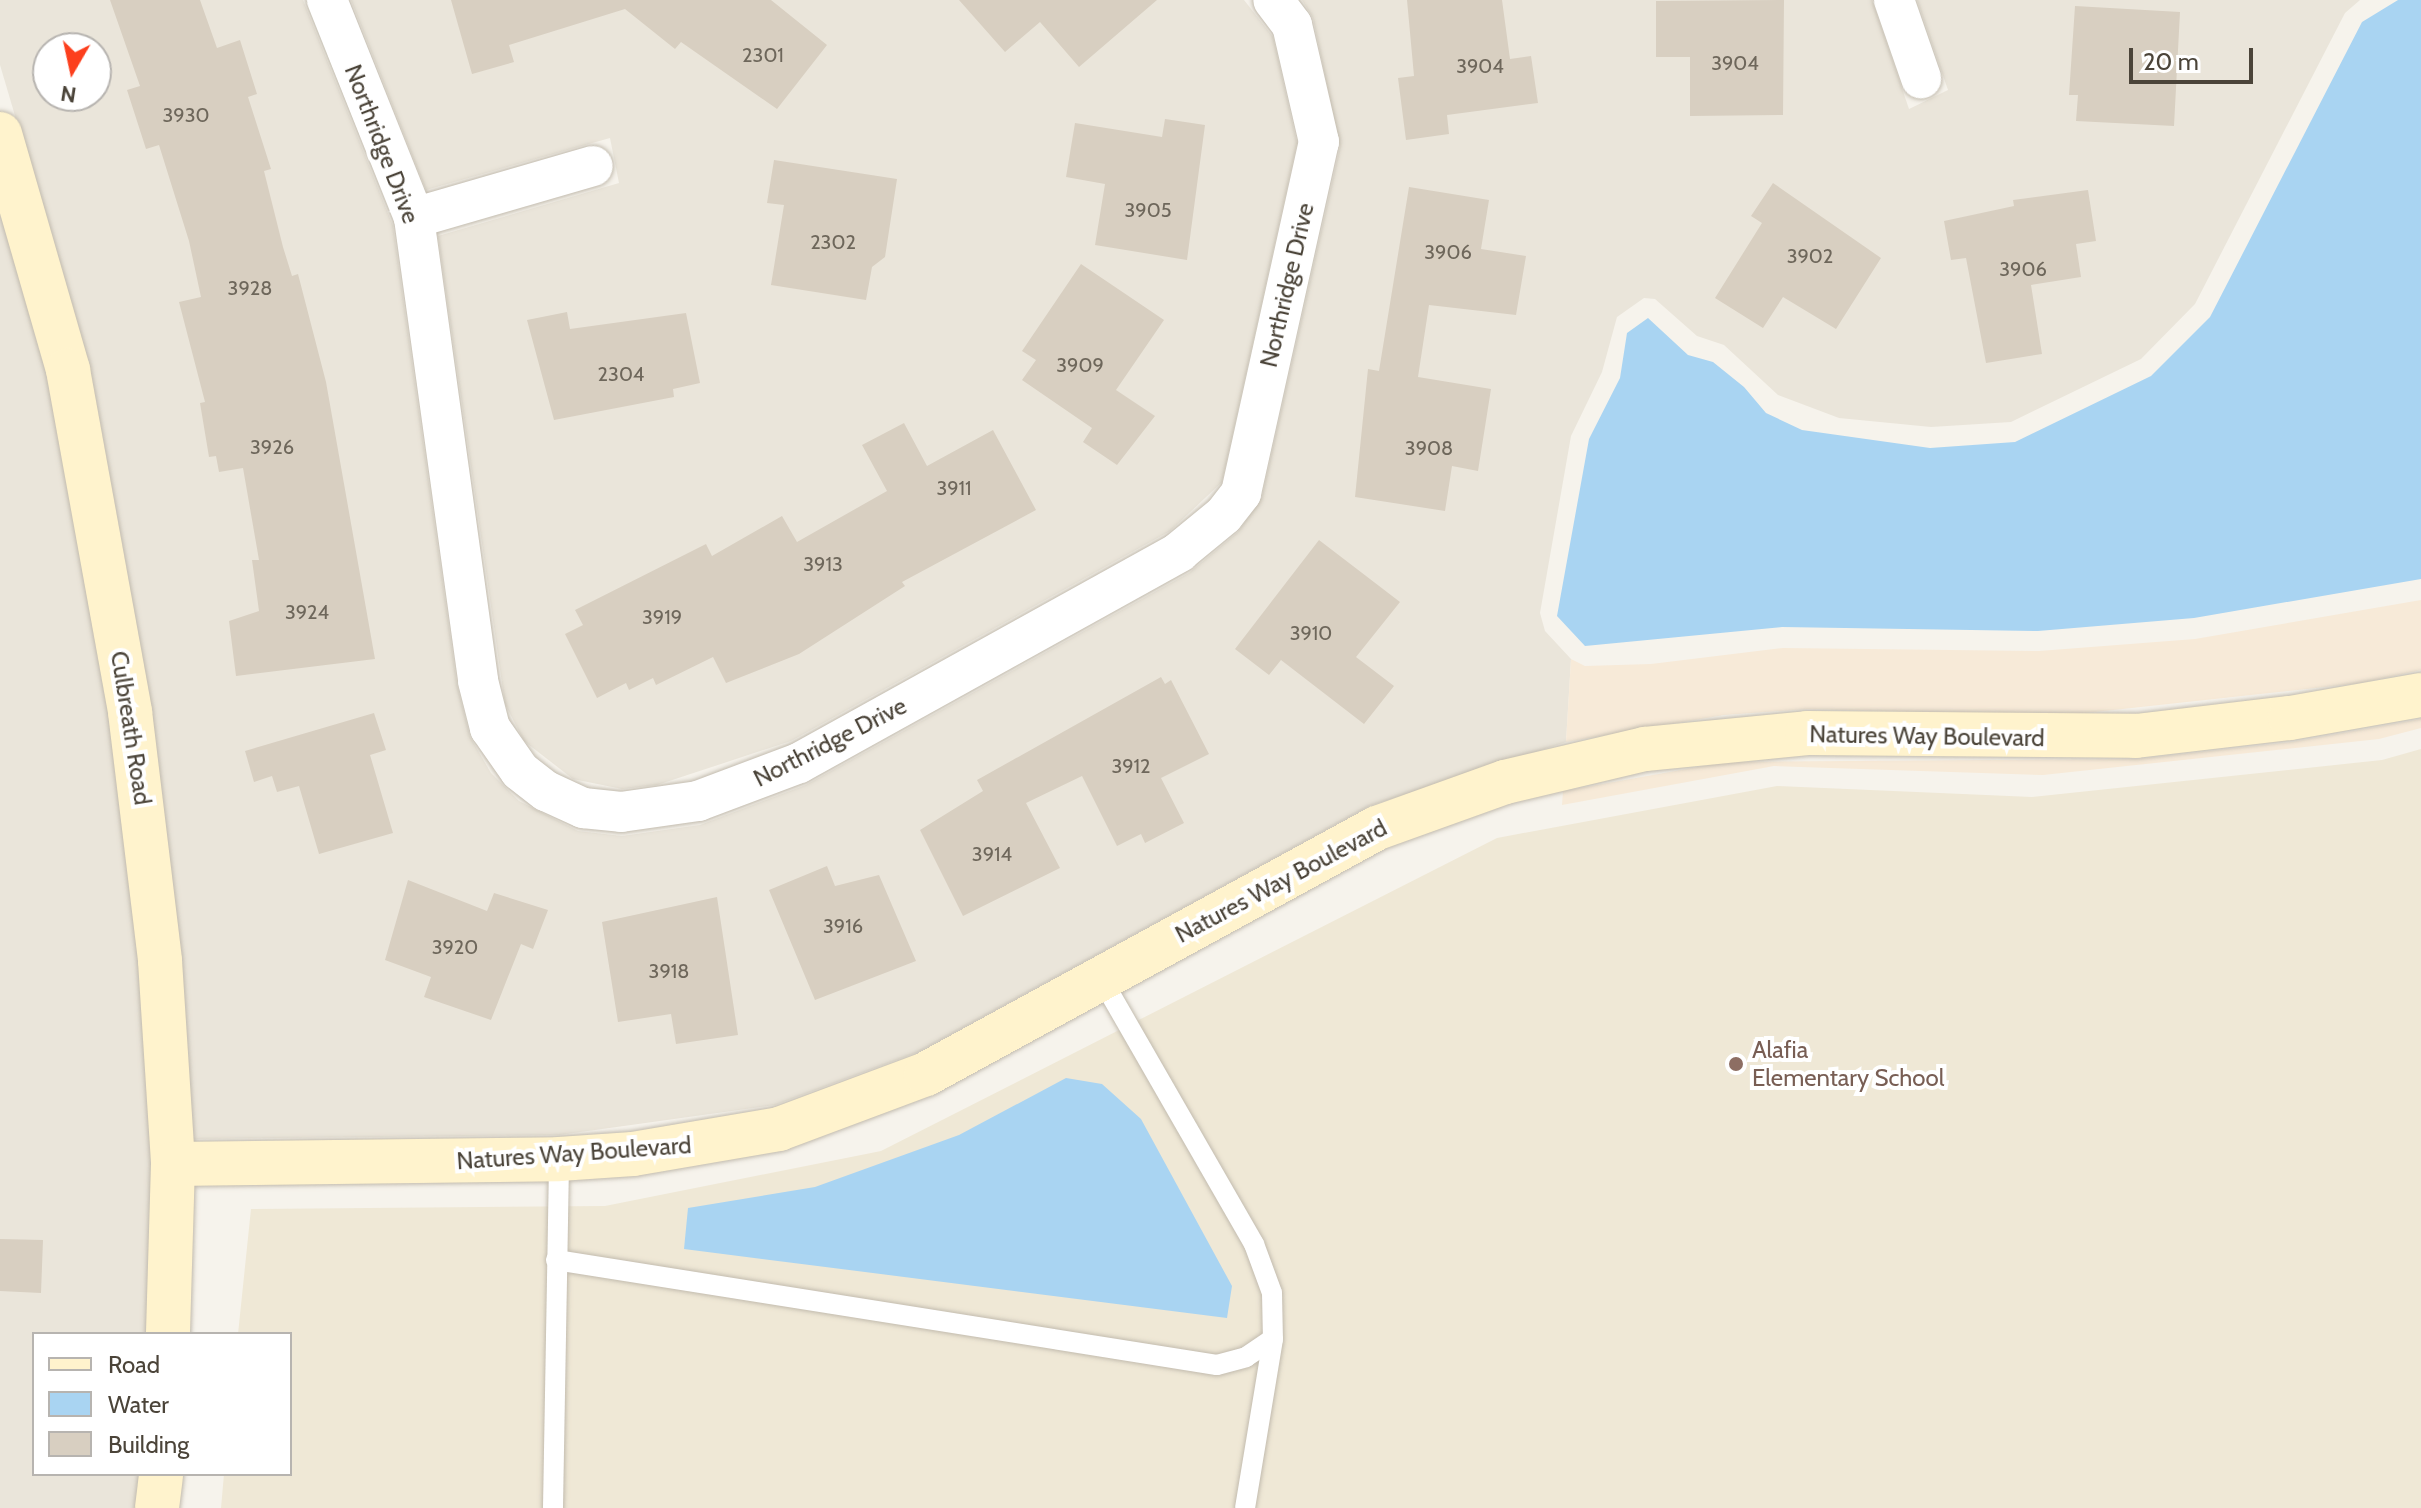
<!DOCTYPE html>
<html>
<head>
<meta charset="utf-8">
<style>
	body { margin:0 }
	#map { position:relative; width:2421px; height:1508px; overflow:hidden; background:#f6f3ec; font-family:Cabin,sans-serif }
	div>[style] { position:absolute }
	.residential>* { inset:0; background:#eae5da }
	.commercial>* { inset:0; background:#f7ead8 }
	.education>* { inset:0; background:#efe8d6 }
	.water>* { inset:0; background:#a9d4f2 }
	.building>* { inset:0; background:#d8cfc1 }
	.roads { filter:drop-shadow(0 0 2px #c2bbae) drop-shadow(0 0 2px #c2bbae) }
	.lane>* { height:20px; margin:-10px; padding:0 10px; transform-origin:10px; border-radius:10px; background:#fff }
	.street>* { height:40px; margin:-20px; padding:0 20px; transform-origin:20px; border-radius:20px; background:#fff }
	.secondary>* { height:44px; margin:-22px; padding:0 22px; transform-origin:22px; border-radius:22px; background:#fff3cd }
	.dots>* { width:22px; height:22px; translate:-50% -50%; box-sizing:border-box; border:4px solid #fff; border-radius:50% }
	span { translate:-50% -50%; white-space:nowrap; text-align:center; line-height:1.15; -webkit-text-stroke:8px #fff; paint-order:stroke }
	.number-label { font-size:20px; color:#6e675b }
	.number-label span { -webkit-text-stroke-width:0 }
	.street-label { font-size:24px; color:#4b4439 }
	.education-label { font-size:24px; color:#785e54 }
	.left { translate:0 -50%; text-align:left }
	.legend { position:absolute; left:32px; top:1332px; width:260px; height:144px; box-sizing:border-box; background:#fff; border:2px solid #b7b4b0; margin:0; padding:10px 14px; list-style:none; font-size:24px; color:#4b4439 }
	.legend li { display:flex; align-items:center; gap:16px; height:40px }
	.legend b { width:40px; border:2px solid #b7b4b0 }
	.north { position:absolute; left:32px; top:32px; width:80px; height:80px; box-sizing:border-box; background:#fff; border:2px solid #b7b4b0; border-radius:50%; rotate:189deg; font-size:22px; font-weight:700; line-height:32px; text-align:center; color:#4b4439 }
	.north::after { content:''; display:block; margin:auto; width:28px; height:36px; background:#fc3f1d; clip-path:polygon(50% 0,100% 100%,50% 72%,0 100%) }
	.scale { position:absolute; left:2129px; top:48px; width:124px; height:36px; box-sizing:border-box; border:4px solid #4b4439; border-top:0; padding-left:10px; font-size:24px; line-height:28px; white-space:nowrap; color:#4b4439; -webkit-text-stroke:6px #fff; paint-order:stroke }
</style>
</head>
<body>
<div id="map">
	<div class="residential">
		<i style="clip-path:polygon(evenodd,0 0,303px 0,393px 226px,457px 685px,470px 737px,491px 773px,519px 801px,578px 831px,622px 836px,700px 825px,806px 785px,1189px 573px,1238px 532px,1262px 497px,1340px 147px,1313px 18px,1302px 0,1872px 0,1909px 109px,1948px 90px,1917px 0,2360px 0,2345px 13px,2195px 304px,2141px 359px,2011px 422px,1931px 427px,1839px 418px,1778px 395px,1724px 345px,1697px 336px,1655px 299px,1644px 298px,1617px 317px,1602px 372px,1571px 436px,1540px 613px,1545px 631px,1571px 659px,1566px 742px,1369px 806px,918px 1052px,775px 1105px,559px 1135px,193px 1139px,181px 957px,151px 707px,88px 362px,0 65px,0 0,48px 48px,96px 48px,96px 96px,48px 96px,48px 48px)"></i>
		<i style="clip-path:polygon(351px 0,1244px 0,1273px 37px,1297px 143px,1222px 482px,1170px 531px,791px 741px,657px 785px,622px 789px,573px 779px,524px 741px,505px 704px,438px 236px,619px 183px,610px 138px,426px 190px)"></i>
		<i style="clip-path:polygon(0 208px,47px 377px,109px 716px,139px 964px,152px 1165px,146px 1334px,34px 1334px,34px 1474px,139px 1474px,135px 1508px,0 1508px)"></i>
	</div>
	<div class="commercial">
		<i style="clip-path:polygon(2421px 600px,2421px 670px,2361px 683px,2058px 716px,1808px 709px,1724px 715px,1566px 742px,1571px 659px,1585px 666px,1651px 664px,1783px 648px,2039px 651px,2195px 639px)"></i>
		<i style="clip-path:polygon(2421px 719px,2421px 728px,2379px 739px,2043px 775px,1774px 766px,1562px 805px,1563px 791px,1726px 762px,2137px 759px,2292px 742px)"></i>
	</div>
	<div class="education">
		<i style="clip-path:polygon(2421px 749px,2421px 1508px,221px 1508px,224px 1474px,290px 1474px,290px 1334px,238px 1334px,251px 1209px,605px 1206px,881px 1151px,1497px 838px,1777px 786px,2032px 797px,2382px 760px)"></i>
	</div>
	<div class="water">
		<i style="clip-path:polygon(2398px 0,2421px 0,2421px 579px,2194px 618px,2038px 631px,1782px 627px,1585px 646px,1557px 616px,1589px 439px,1620px 378px,1627px 333px,1648px 318px,1688px 355px,1713px 362px,1744px 387px,1766px 413px,1802px 430px,1930px 448px,2015px 442px,2151px 376px,2210px 317px,2362px 22px)"></i>
		<i style="clip-path:polygon(1066px 1078px,1102px 1084px,1141px 1119px,1232px 1286px,1227px 1318px,684px 1249px,688px 1208px,815px 1187px,959px 1135px)"></i>
	</div>
	<div class="building">
		<i style="clip-path:polygon(110px 0,200px 0,217px 48px,240px 40px,257px 94px,248px 97px,271px 169px,264px 171px,283px 247px,292px 276px,298px 274px,326px 382px,375px 659px,236px 676px,229px 621px,259px 611px,252px 560px,259px 560px,243px 468px,219px 472px,216px 456px,209px 457px,200px 403px,205px 402px,179px 302px,201px 297px,189px 241px,159px 145px,146px 149px,127px 90px,140px 86px)"></i>
		<i style="clip-path:polygon(451px 0,771px 0,827px 45px,777px 109px,681px 42px,675px 49px,625px 9px,509px 45px,514px 62px,472px 74px)"></i>
		<i style="clip-path:polygon(959px 0,1157px 0,1079px 67px,1040px 22px,1005px 52px)"></i>
		<i style="clip-path:polygon(1407px 0,1502px 0,1510px 59px,1531px 56px,1538px 103px,1447px 115px,1449px 134px,1406px 140px,1398px 78px,1414px 76px)"></i>
		<i style="clip-path:polygon(1784px 0,1783px 115px,1690px 116px,1690px 57px,1656px 57px,1656px 1px)"></i>
		<i style="clip-path:polygon(2075px 6px,2180px 12px,2174px 126px,2076px 121px,2078px 95px,2069px 95px)"></i>
		<i style="clip-path:polygon(1165px 119px,1205px 125px,1187px 260px,1095px 245px,1105px 184px,1066px 177px,1075px 123px,1162px 137px)"></i>
		<i style="clip-path:polygon(774px 160px,897px 179px,885px 257px,872px 267px,866px 300px,771px 285px,784px 205px,767px 203px)"></i>
		<i style="clip-path:polygon(1773px 183px,1881px 258px,1836px 329px,1783px 297px,1763px 328px,1715px 298px,1762px 223px,1751px 216px)"></i>
		<i style="clip-path:polygon(1409px 187px,1489px 200px,1481px 249px,1526px 256px,1516px 315px,1429px 305px,1418px 377px,1491px 389px,1478px 471px,1452px 466px,1445px 511px,1355px 497px,1368px 369px,1379px 371px)"></i>
		<i style="clip-path:polygon(2088px 190px,2096px 241px,2076px 244px,2081px 277px,2031px 285px,2042px 354px,1986px 363px,1966px 258px,1951px 260px,1944px 221px,2014px 206px,2013px 200px)"></i>
		<i style="clip-path:polygon(1081px 264px,1164px 320px,1116px 390px,1155px 416px,1117px 465px,1083px 442px,1092px 428px,1022px 380px,1036px 360px,1022px 351px)"></i>
		<i style="clip-path:polygon(567px 312px,570px 329px,686px 313px,700px 383px,673px 389px,674px 397px,554px 420px,527px 320px)"></i>
		<i style="clip-path:polygon(904px 423px,927px 466px,993px 430px,1036px 510px,902px 582px,905px 586px,799px 654px,726px 683px,713px 657px,656px 685px,653px 678px,629px 690px,626px 683px,597px 698px,565px 634px,583px 625px,575px 610px,706px 544px,712px 556px,782px 516px,797px 542px,887px 491px,862px 445px)"></i>
		<i style="clip-path:polygon(1319px 540px,1400px 602px,1356px 657px,1394px 686px,1364px 724px,1281px 660px,1269px 675px,1235px 649px)"></i>
		<i style="clip-path:polygon(1161px 677px,1165px 684px,1171px 680px,1209px 754px,1161px 778px,1184px 823px,1145px 843px,1141px 834px,1117px 846px,1082px 776px,1026px 803px,1060px 868px,963px 916px,920px 830px,983px 791px,977px 780px)"></i>
		<i style="clip-path:polygon(374px 713px,386px 750px,370px 755px,393px 833px,319px 854px,299px 786px,277px 792px,272px 776px,254px 782px,245px 751px)"></i>
		<i style="clip-path:polygon(827px 866px,835px 886px,879px 875px,916px 961px,815px 1000px,769px 890px)"></i>
		<i style="clip-path:polygon(408px 880px,487px 911px,494px 893px,548px 910px,533px 949px,521px 944px,491px 1020px,424px 997px,431px 977px,385px 960px)"></i>
		<i style="clip-path:polygon(717px 897px,738px 1035px,676px 1044px,671px 1014px,618px 1022px,602px 922px)"></i>
		<i style="clip-path:polygon(0 1239px,43px 1240px,41px 1293px,0 1291px)"></i>
	</div>
	<div class="roads">
		<div class="lane">
			<i style="left:1101px;top:978px;width:307px;rotate:60.1deg"></i>
			<i style="left:1254px;top:1244px;width:52px;rotate:69.8deg"></i>
			<i style="left:1272px;top:1293px;width:46px;rotate:88.8deg"></i>
			<i style="left:1273px;top:1339px;width:171px;rotate:99.4deg"></i>
			<i style="left:556px;top:1260px;width:669px;rotate:9.03deg"></i>
			<i style="left:1217px;top:1365px;width:30px;rotate:-15deg"></i>
			<i style="left:1246px;top:1357px;width:32px;rotate:-34deg"></i>
			<i style="left:553px;top:1508px;width:349px;rotate:-89deg"></i>
		</div>
		<div class="street">
			<i style="left:327px;top:0;width:235px;rotate:68.2deg"></i>
			<i style="left:414px;top:218px;width:467px;rotate:82.1deg"></i>
			<i style="left:478px;top:681px;width:49px;rotate:75.7deg"></i>
			<i style="left:490px;top:728px;width:52px;rotate:55.1deg"></i>
			<i style="left:520px;top:771px;width:33px;rotate:38deg"></i>
			<i style="left:546px;top:791px;width:41px;rotate:24.7deg"></i>
			<i style="left:583px;top:808px;width:38px;rotate:6deg"></i>
			<i style="left:621px;top:812px;width:78px;rotate:-8.1deg"></i>
			<i style="left:698px;top:801px;width:108px;rotate:-20.6deg"></i>
			<i style="left:799px;top:763px;width:435px;rotate:-29deg"></i>
			<i style="left:1179px;top:552px;width:58px;rotate:-39.4deg"></i>
			<i style="left:1224px;top:515px;width:28px;rotate:-52deg"></i>
			<i style="left:1241px;top:493px;width:360px;rotate:-77.5deg"></i>
			<i style="left:1319px;top:142px;width:120px;rotate:-103deg"></i>
			<i style="left:1292px;top:25px;width:31px;rotate:-127deg"></i>
			<i style="left:1894px;top:0;width:83px;rotate:70.9deg"></i>
			<i style="left:414px;top:218px;width:186px;rotate:-16.2deg"></i>
		</div>
		<div class="secondary">
			<i style="left:0;top:134px;width:246px;rotate:73.9deg"></i>
			<i style="left:68px;top:370px;width:348px;rotate:79.7deg"></i>
			<i style="left:130px;top:712px;width:251px;rotate:83.1deg"></i>
			<i style="left:160px;top:961px;width:203px;rotate:86.3deg"></i>
			<i style="left:173px;top:1164px;width:170px;rotate:91.7deg"></i>
			<i style="left:173px;top:1164px;width:386px;rotate:-0.7deg"></i>
			<i style="left:559px;top:1159px;width:74px;rotate:-3.9deg"></i>
			<i style="left:633px;top:1154px;width:148px;rotate:-9.7deg"></i>
			<i style="left:779px;top:1129px;width:157px;rotate:-20.5deg"></i>
			<i style="left:926px;top:1074px;width:514px;rotate:-28.61deg"></i>
			<i style="left:1377px;top:828px;width:136px;rotate:-19.8deg"></i>
			<i style="left:1505px;top:782px;width:144px;rotate:-13.3deg"></i>
			<i style="left:1645px;top:749px;width:163px;rotate:-5.6deg"></i>
			<i style="left:1807px;top:733px;width:329px;rotate:0.5deg"></i>
			<i style="left:2136px;top:736px;width:155px;rotate:-6.7deg"></i>
			<i style="left:2290px;top:718px;width:133px;rotate:-10deg"></i>
			<i style="left:157px;top:1508px;width:34px;rotate:-83deg"></i>
		</div>
	</div>
	<div class="dots">
		<i style="left:1736px;top:1064px;background:#8d6e63"></i>
	</div>
	<div class="number-label">
		<span style="left:763px;top:55px">2301</span>
		<span style="left:1735px;top:63px">3904</span>
		<span style="left:1480px;top:66px">3904</span>
		<span style="left:186px;top:115px">3930</span>
		<span style="left:1148px;top:210px">3905</span>
		<span style="left:833px;top:242px">2302</span>
		<span style="left:1448px;top:252px">3906</span>
		<span style="left:1810px;top:256px">3902</span>
		<span style="left:2023px;top:269px">3906</span>
		<span style="left:250px;top:288px">3928</span>
		<span style="left:1080px;top:365px">3909</span>
		<span style="left:621px;top:374px">2304</span>
		<span style="left:272px;top:447px">3926</span>
		<span style="left:1429px;top:448px">3908</span>
		<span style="left:954px;top:488px">3911</span>
		<span style="left:823px;top:564px">3913</span>
		<span style="left:307px;top:612px">3924</span>
		<span style="left:662px;top:617px">3919</span>
		<span style="left:1311px;top:633px">3910</span>
		<span style="left:1131px;top:766px">3912</span>
		<span style="left:992px;top:854px">3914</span>
		<span style="left:843px;top:926px">3916</span>
		<span style="left:455px;top:947px">3920</span>
		<span style="left:669px;top:971px">3918</span>
	</div>
	<div class="street-label">
		<span style="left:382px;top:144px;rotate:69deg">Northridge Drive</span>
		<span style="left:1287px;top:285px;rotate:-77deg">Northridge Drive</span>
		<span style="left:131px;top:728px;rotate:81deg">Culbreath Road</span>
		<span style="left:1927px;top:736px;rotate:1deg">Natures Way Boulevard</span>
		<span style="left:830px;top:742px;rotate:-27deg">Northridge Drive</span>
		<span style="left:1281px;top:881px;rotate:-28deg">Natures Way Boulevard</span>
		<span style="left:574px;top:1153px;rotate:-4deg">Natures Way Boulevard</span>
	</div>
	<div class="education-label">
		<span class="left" style="left:1752px;top:1064px">Alafia<br>Elementary School</span>
	</div>
	<ul class="legend">
	<li><b style="height:10px;background:#fff3cd"></b>Road</li>
	<li><b style="height:22px;background:#a9d4f2"></b>Water</li>
	<li><b style="height:22px;background:#d8cfc1"></b>Building</li>
	</ul>
	<div class="north">N</div>
	<div class="scale">20 m</div>
</div>
</body>
</html>
